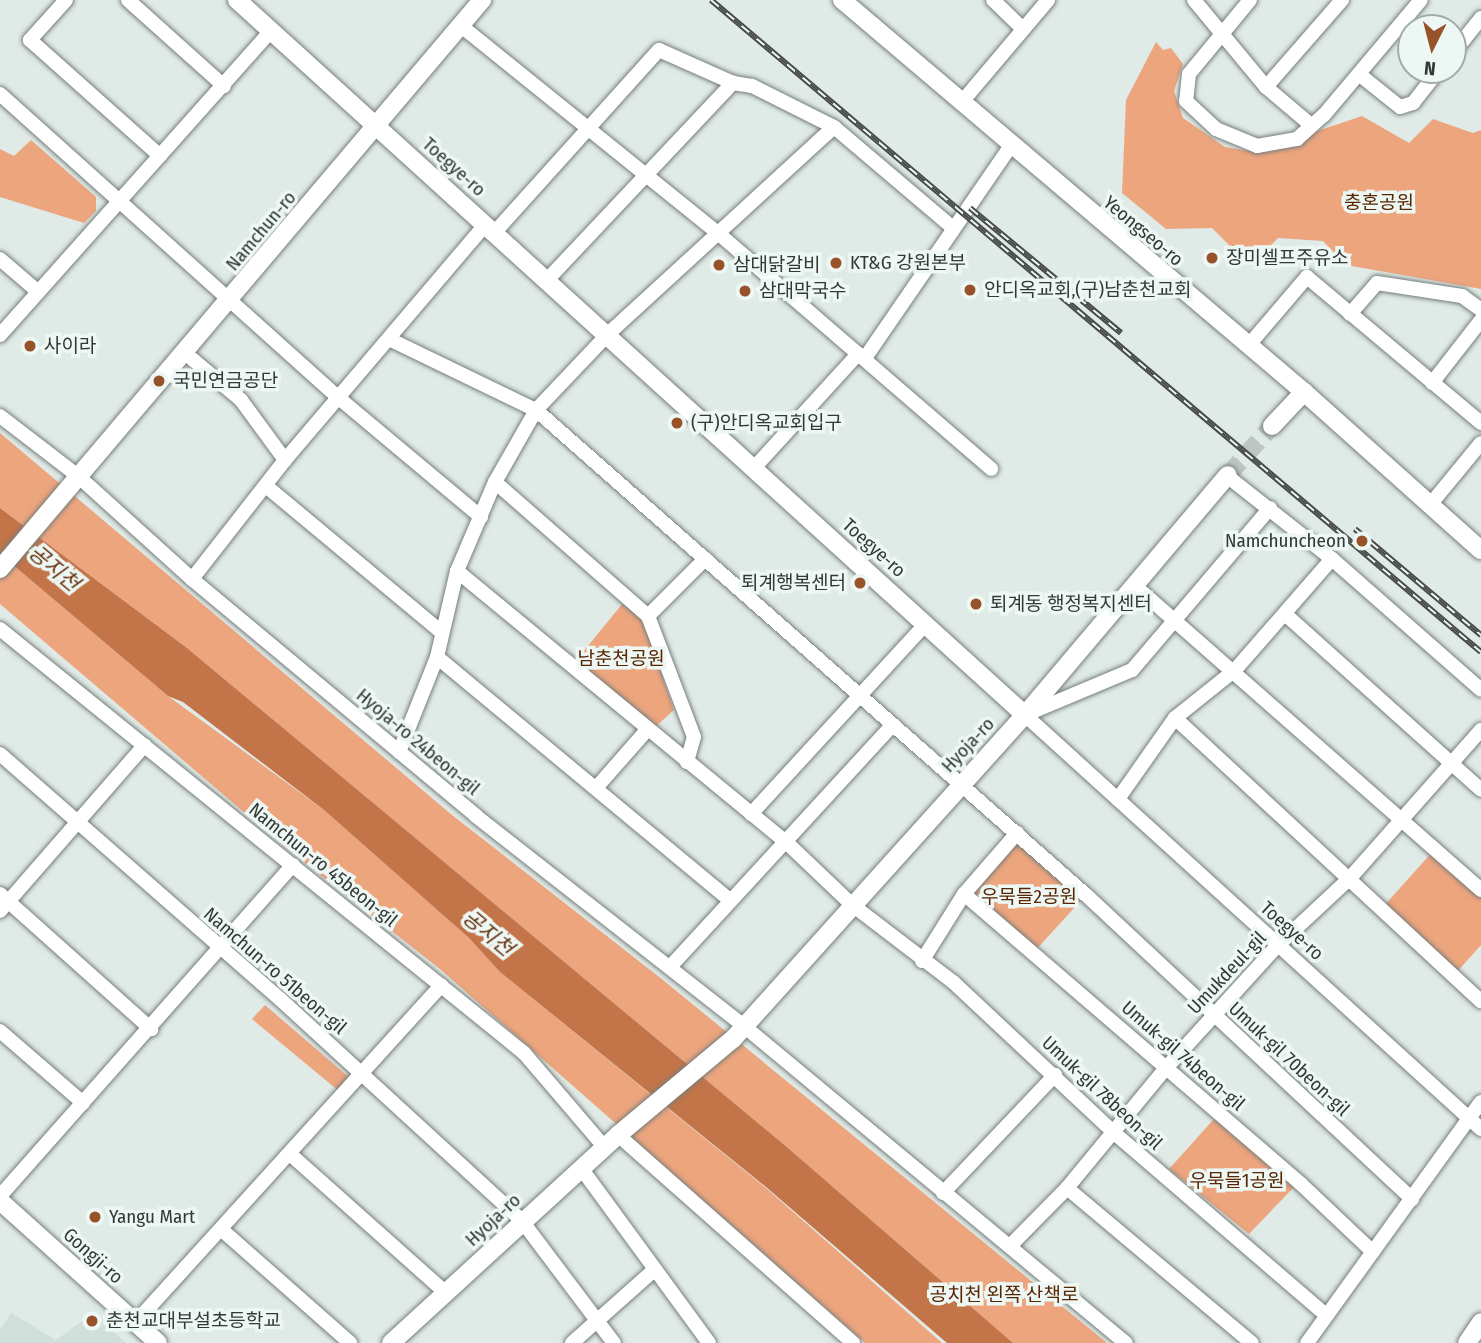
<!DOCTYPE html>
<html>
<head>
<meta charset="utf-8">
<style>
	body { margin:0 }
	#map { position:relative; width:1481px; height:1343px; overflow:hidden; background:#e0eae6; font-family:"Fira Sans Condensed","Noto Sans KR",sans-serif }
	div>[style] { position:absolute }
	.built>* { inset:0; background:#cee0d9 }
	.green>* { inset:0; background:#eda57e }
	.water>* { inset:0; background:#c37449 }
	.tertiary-tunnel>* { height:18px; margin-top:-9px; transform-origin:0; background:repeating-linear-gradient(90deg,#bec6c3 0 18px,transparent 0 27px) }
	.roads { filter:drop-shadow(0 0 2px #757e7b) drop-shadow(0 0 2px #757e7b) }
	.minor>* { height:14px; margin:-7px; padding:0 7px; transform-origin:7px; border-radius:7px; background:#fff }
	.tertiary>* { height:18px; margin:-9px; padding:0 9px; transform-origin:9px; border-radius:9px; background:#fff }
	.rail>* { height:6px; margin-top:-3px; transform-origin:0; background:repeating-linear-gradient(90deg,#edf7f3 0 10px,#474a49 0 20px); box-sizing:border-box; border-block:2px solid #474a49 }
	.dots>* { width:19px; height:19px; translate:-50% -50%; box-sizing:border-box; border:4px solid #edf7f3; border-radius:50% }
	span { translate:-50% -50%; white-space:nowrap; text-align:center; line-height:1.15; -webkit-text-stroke:7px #edf7f3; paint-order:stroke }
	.street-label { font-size:19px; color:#353837 }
	.park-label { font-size:19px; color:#592503 }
	.poi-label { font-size:19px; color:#353837 }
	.left { translate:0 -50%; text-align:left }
	.right { translate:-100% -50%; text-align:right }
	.water-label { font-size:21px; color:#653010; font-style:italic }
	.north { position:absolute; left:1397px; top:14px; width:70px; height:70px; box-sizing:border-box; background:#edf7f3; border:2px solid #a3aba8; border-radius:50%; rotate:186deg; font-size:19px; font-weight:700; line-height:28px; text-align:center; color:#353837 }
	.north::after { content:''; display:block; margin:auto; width:24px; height:32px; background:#98522a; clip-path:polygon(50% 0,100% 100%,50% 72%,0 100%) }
</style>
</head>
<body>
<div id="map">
	<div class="built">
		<i style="clip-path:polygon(11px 1313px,56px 1340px,93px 1313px,126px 1343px,0 1343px,0 1330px)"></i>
	</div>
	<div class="green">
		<i style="clip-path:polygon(1156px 42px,1163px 50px,1171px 48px,1183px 64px,1174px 91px,1183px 118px,1225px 147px,1255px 152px,1362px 116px,1409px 143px,1433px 119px,1473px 133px,1481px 130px,1481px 289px,1346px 265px,1323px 241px,1278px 238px,1262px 254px,1229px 245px,1212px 228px,1166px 229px,1122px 193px,1126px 100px)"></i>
		<i style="clip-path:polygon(31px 140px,96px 197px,96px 211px,84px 223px,0 197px,0 149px,14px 156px)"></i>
		<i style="clip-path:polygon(0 433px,452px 815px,663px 980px,1107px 1343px,1013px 1343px,788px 1148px,187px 648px,0 508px)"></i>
		<i style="clip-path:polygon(0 554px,168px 696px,324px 810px,469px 938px,500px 972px,766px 1188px,942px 1343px,865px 1343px,440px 969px,286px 848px,0 604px)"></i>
		<i style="clip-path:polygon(623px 603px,641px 616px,674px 710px,653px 729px,574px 663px)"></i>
		<i style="clip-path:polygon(1017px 833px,1086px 895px,1033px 953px,964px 894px)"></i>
		<i style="clip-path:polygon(1435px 849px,1481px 890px,1481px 945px,1455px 974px,1382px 908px)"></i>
		<i style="clip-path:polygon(265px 1005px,351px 1079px,340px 1092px,252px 1019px)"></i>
		<i style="clip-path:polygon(1214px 1119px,1294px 1187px,1249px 1234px,1169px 1169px)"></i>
	</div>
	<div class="water">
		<i style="clip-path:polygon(0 508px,187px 648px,788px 1148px,1013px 1343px,947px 1343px,766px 1187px,500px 972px,469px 938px,324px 810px,183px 702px,168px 696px,0 554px)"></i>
	</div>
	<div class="tertiary-tunnel">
		<i style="left:1228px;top:475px;width:66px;rotate:-48.1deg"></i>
	</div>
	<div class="roads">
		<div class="minor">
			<i style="left:66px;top:0;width:54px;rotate:132deg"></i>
			<i style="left:30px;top:40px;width:174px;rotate:41.7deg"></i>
			<i style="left:128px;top:0;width:129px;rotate:41.9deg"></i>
			<i style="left:993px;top:0;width:42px;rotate:44deg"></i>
			<i style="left:1194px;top:0;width:113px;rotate:50.4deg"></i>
			<i style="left:1266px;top:87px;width:59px;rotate:40.2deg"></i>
			<i style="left:1250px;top:0;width:96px;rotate:129.5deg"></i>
			<i style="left:1189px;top:74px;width:27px;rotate:96deg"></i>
			<i style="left:1186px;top:101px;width:41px;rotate:43deg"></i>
			<i style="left:1216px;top:129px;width:44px;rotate:22.5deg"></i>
			<i style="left:1257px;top:146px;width:41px;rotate:-9.9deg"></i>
			<i style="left:1297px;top:139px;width:36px;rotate:-42deg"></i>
			<i style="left:1324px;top:115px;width:150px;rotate:-49.9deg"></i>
			<i style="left:460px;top:25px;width:331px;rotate:38.9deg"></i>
			<i style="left:718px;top:233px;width:361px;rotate:40.8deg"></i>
			<i style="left:1453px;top:53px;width:45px;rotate:-51.3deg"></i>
			<i style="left:1360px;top:75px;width:51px;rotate:38.7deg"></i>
			<i style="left:1400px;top:107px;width:14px;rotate:-17deg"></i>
			<i style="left:1413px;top:103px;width:42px;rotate:-51.8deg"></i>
			<i style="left:1266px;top:87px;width:116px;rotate:-48.9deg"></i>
			<i style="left:0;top:94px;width:457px;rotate:41.9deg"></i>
			<i style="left:340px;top:399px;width:184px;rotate:39.9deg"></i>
			<i style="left:961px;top:103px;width:135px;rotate:-49.8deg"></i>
			<i style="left:495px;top:232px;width:245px;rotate:-48deg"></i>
			<i style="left:659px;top:50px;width:81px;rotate:24deg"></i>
			<i style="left:733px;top:83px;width:19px;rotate:9deg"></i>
			<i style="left:752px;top:86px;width:92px;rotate:26.6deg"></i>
			<i style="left:834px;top:127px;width:155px;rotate:40.3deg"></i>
			<i style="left:0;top:259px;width:48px;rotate:40.7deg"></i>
			<i style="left:548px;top:279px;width:270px;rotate:-46.7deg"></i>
			<i style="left:1350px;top:314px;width:41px;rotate:-48.9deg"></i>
			<i style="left:1377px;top:283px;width:86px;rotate:8.7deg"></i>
			<i style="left:1462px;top:296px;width:24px;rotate:36deg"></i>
			<i style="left:0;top:335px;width:407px;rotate:-48.3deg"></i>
			<i style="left:389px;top:339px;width:163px;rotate:25.8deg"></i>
			<i style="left:536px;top:410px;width:733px;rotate:41.41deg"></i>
			<i style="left:1086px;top:895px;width:446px;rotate:43deg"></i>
			<i style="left:1248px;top:346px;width:91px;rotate:-49.5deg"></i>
			<i style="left:1307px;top:277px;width:227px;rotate:40deg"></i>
			<i style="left:185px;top:353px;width:73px;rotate:40deg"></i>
			<i style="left:241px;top:400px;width:74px;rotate:53.7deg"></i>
			<i style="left:865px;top:358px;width:256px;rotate:-55.5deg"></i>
			<i style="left:1432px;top:383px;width:80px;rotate:-52.1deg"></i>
			<i style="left:0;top:416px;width:98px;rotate:37.6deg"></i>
			<i style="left:78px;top:476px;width:154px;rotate:42.1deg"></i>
			<i style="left:192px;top:579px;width:370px;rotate:39.8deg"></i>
			<i style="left:476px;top:816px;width:340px;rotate:38.1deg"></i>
			<i style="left:744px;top:1026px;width:496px;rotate:39.7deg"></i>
			<i style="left:753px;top:469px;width:156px;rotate:-47.6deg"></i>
			<i style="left:1227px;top:476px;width:134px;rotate:38.3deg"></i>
			<i style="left:1332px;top:559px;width:198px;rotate:41.3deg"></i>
			<i style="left:495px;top:482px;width:203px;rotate:41.2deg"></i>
			<i style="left:648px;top:616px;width:129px;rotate:69.2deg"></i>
			<i style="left:694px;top:737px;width:26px;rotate:106deg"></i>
			<i style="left:266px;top:486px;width:226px;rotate:39.8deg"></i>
			<i style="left:1430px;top:505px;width:80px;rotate:-50.6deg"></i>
			<i style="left:1270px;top:508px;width:213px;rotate:130.4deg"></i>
			<i style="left:1132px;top:670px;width:116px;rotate:157.2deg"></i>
			<i style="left:1025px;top:715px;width:616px;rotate:42.24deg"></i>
			<i style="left:457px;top:571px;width:426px;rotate:39.5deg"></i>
			<i style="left:786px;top:842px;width:90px;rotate:43.6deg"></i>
			<i style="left:851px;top:904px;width:128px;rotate:37.4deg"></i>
			<i style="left:953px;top:982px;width:218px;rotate:43.1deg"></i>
			<i style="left:1112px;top:1131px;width:281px;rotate:40.7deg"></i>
			<i style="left:192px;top:579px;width:151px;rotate:-52deg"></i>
			<i style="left:285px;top:460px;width:310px;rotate:-49.6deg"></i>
			<i style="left:1134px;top:585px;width:462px;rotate:41.3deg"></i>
			<i style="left:1285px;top:614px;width:263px;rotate:41.9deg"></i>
			<i style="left:648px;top:616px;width:81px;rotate:-45deg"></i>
			<i style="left:0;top:629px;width:674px;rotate:38.98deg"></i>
			<i style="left:524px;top:1053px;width:125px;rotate:49.5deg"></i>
			<i style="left:437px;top:657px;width:381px;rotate:39.7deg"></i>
			<i style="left:1175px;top:718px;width:417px;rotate:42.8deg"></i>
			<i style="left:399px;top:752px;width:102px;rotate:-68.2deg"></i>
			<i style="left:437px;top:657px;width:88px;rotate:-76.9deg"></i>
			<i style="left:457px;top:571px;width:97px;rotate:-66.9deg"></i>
			<i style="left:495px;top:482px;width:83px;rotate:-60.3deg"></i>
			<i style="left:536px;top:410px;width:105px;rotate:-46.5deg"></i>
			<i style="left:608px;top:334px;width:306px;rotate:-42.5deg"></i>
			<i style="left:0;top:754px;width:372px;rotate:41.2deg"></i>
			<i style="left:280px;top:999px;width:328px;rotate:42.5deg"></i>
			<i style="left:522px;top:1221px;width:153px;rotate:53deg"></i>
			<i style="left:596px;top:788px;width:77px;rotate:-48.7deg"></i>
			<i style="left:1118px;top:799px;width:99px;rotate:-54.9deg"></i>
			<i style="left:1175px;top:718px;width:77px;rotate:-38.7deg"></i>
			<i style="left:1235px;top:670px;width:147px;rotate:-48.9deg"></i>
			<i style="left:751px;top:814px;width:258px;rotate:-47.4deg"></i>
			<i style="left:0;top:894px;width:203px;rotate:41.8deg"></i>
			<i style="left:964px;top:894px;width:445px;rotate:40.7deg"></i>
			<i style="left:1301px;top:1184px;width:99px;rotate:43.4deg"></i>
			<i style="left:0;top:911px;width:220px;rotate:-48.9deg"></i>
			<i style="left:922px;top:961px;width:79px;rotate:-57.9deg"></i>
			<i style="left:964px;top:894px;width:81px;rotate:-49deg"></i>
			<i style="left:670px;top:967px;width:326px;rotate:-47.4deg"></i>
			<i style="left:0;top:1031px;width:110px;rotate:40.9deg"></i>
			<i style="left:618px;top:1135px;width:314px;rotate:41.5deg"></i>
			<i style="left:290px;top:1154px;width:209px;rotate:41.7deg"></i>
			<i style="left:581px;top:1168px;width:217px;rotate:53.8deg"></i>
			<i style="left:1067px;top:1188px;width:241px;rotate:40deg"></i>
			<i style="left:943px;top:1193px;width:163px;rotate:-46.5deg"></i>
			<i style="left:0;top:1196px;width:442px;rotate:-48.5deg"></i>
			<i style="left:222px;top:1230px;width:171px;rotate:41.4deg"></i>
			<i style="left:1010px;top:1246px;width:81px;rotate:-45.5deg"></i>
			<i style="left:1067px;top:1188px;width:156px;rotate:-50.5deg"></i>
			<i style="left:1166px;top:1068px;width:165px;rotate:-47.7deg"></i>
			<i style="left:1277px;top:946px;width:100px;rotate:-43deg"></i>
			<i style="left:1350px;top:878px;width:198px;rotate:-48.5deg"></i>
			<i style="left:135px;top:1323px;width:456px;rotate:-47.8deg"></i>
			<i style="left:572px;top:1343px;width:111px;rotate:-41.7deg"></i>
			<i style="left:1307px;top:1343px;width:297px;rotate:-54.2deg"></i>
		</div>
		<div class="tertiary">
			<i style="left:237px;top:0;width:1064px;rotate:42.22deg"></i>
			<i style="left:842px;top:0;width:606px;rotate:40.31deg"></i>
			<i style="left:1304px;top:392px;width:237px;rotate:41.8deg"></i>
			<i style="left:1272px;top:426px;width:47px;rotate:-46.7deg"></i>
			<i style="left:0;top:569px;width:746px;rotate:-49.73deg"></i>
			<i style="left:0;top:1201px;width:212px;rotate:41.9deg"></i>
			<i style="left:391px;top:1343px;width:308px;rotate:-42.5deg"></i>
			<i style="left:618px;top:1135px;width:150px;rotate:-39.9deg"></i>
			<i style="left:733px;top:1039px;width:436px;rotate:-48deg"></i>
			<i style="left:1025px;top:715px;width:314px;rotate:-49.8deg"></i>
			<i style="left:1467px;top:1343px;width:25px;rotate:-56deg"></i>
		</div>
	</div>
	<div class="rail">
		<i style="left:711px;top:0;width:1009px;rotate:40.26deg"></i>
		<i style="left:970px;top:208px;width:196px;rotate:39.6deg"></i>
		<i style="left:1355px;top:529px;width:165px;rotate:40.1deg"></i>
	</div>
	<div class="dots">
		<i style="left:1212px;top:258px;background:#98522a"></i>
		<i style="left:836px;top:263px;background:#98522a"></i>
		<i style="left:719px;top:265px;background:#98522a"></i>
		<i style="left:970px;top:290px;background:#98522a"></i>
		<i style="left:745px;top:291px;background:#98522a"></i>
		<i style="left:30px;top:346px;background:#98522a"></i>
		<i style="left:159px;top:381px;background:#98522a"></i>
		<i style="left:677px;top:423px;background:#98522a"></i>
		<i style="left:1362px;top:541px;background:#98522a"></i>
		<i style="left:860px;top:583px;background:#98522a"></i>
		<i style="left:976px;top:604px;background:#98522a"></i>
		<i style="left:95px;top:1217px;background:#98522a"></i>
		<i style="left:92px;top:1321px;background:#98522a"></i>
	</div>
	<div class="street-label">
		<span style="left:454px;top:167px;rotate:42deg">Toegye-ro</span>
		<span style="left:261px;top:231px;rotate:-50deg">Namchun-ro</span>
		<span style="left:1143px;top:231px;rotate:40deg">Yeongseo-ro</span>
		<span style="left:874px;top:548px;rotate:42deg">Toegye-ro</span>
		<span style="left:418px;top:742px;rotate:40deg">Hyoja-ro 24beon-gil</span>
		<span style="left:968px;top:745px;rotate:-47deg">Hyoja-ro</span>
		<span style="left:323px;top:865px;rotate:39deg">Namchun-ro 45beon-gil</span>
		<span style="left:1292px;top:931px;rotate:42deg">Toegye-ro</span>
		<span style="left:275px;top:971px;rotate:41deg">Namchun-ro 51beon-gil</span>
		<span style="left:1227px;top:973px;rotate:-47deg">Umukdeul-gil</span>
		<span style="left:1183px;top:1056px;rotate:41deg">Umuk-gil 74beon-gil</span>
		<span style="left:1289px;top:1059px;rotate:43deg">Umuk-gil 70beon-gil</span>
		<span style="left:1102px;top:1093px;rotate:43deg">Umuk-gil 78beon-gil</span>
		<span style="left:493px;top:1220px;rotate:-43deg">Hyoja-ro</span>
		<span style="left:93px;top:1256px;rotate:42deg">Gongji-ro</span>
	</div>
	<div class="park-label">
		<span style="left:1379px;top:203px">충혼공원</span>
		<span style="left:621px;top:659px">남춘천공원</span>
		<span style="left:1029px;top:897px">우묵들2공원</span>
		<span style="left:1237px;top:1181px">우묵들1공원</span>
		<span style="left:1004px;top:1295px">공치천 왼쪽 산책로</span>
	</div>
	<div class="poi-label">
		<span class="left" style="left:1226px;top:258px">장미셀프주유소</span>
		<span class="left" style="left:850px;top:263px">KT&amp;G 강원본부</span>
		<span class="left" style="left:733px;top:265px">삼대닭갈비</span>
		<span class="left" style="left:984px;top:290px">안디옥교회,(구)남춘천교회</span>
		<span class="left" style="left:759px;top:291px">삼대막국수</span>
		<span class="left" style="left:44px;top:346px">사이라</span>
		<span class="left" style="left:173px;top:381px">국민연금공단</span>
		<span class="left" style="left:691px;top:423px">(구)안디옥교회입구</span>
		<span class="right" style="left:1346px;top:541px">Namchuncheon</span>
		<span class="right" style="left:846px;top:583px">퇴계행복센터</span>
		<span class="left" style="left:990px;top:604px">퇴계동 행정복지센터</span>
		<span class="left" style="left:109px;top:1217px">Yangu Mart</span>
		<span class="left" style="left:106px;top:1321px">춘천교대부설초등학교</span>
	</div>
	<div class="water-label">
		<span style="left:54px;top:568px;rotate:40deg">공지천</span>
		<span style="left:488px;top:933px;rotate:40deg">공지천</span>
	</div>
	<div class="north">N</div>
</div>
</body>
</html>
